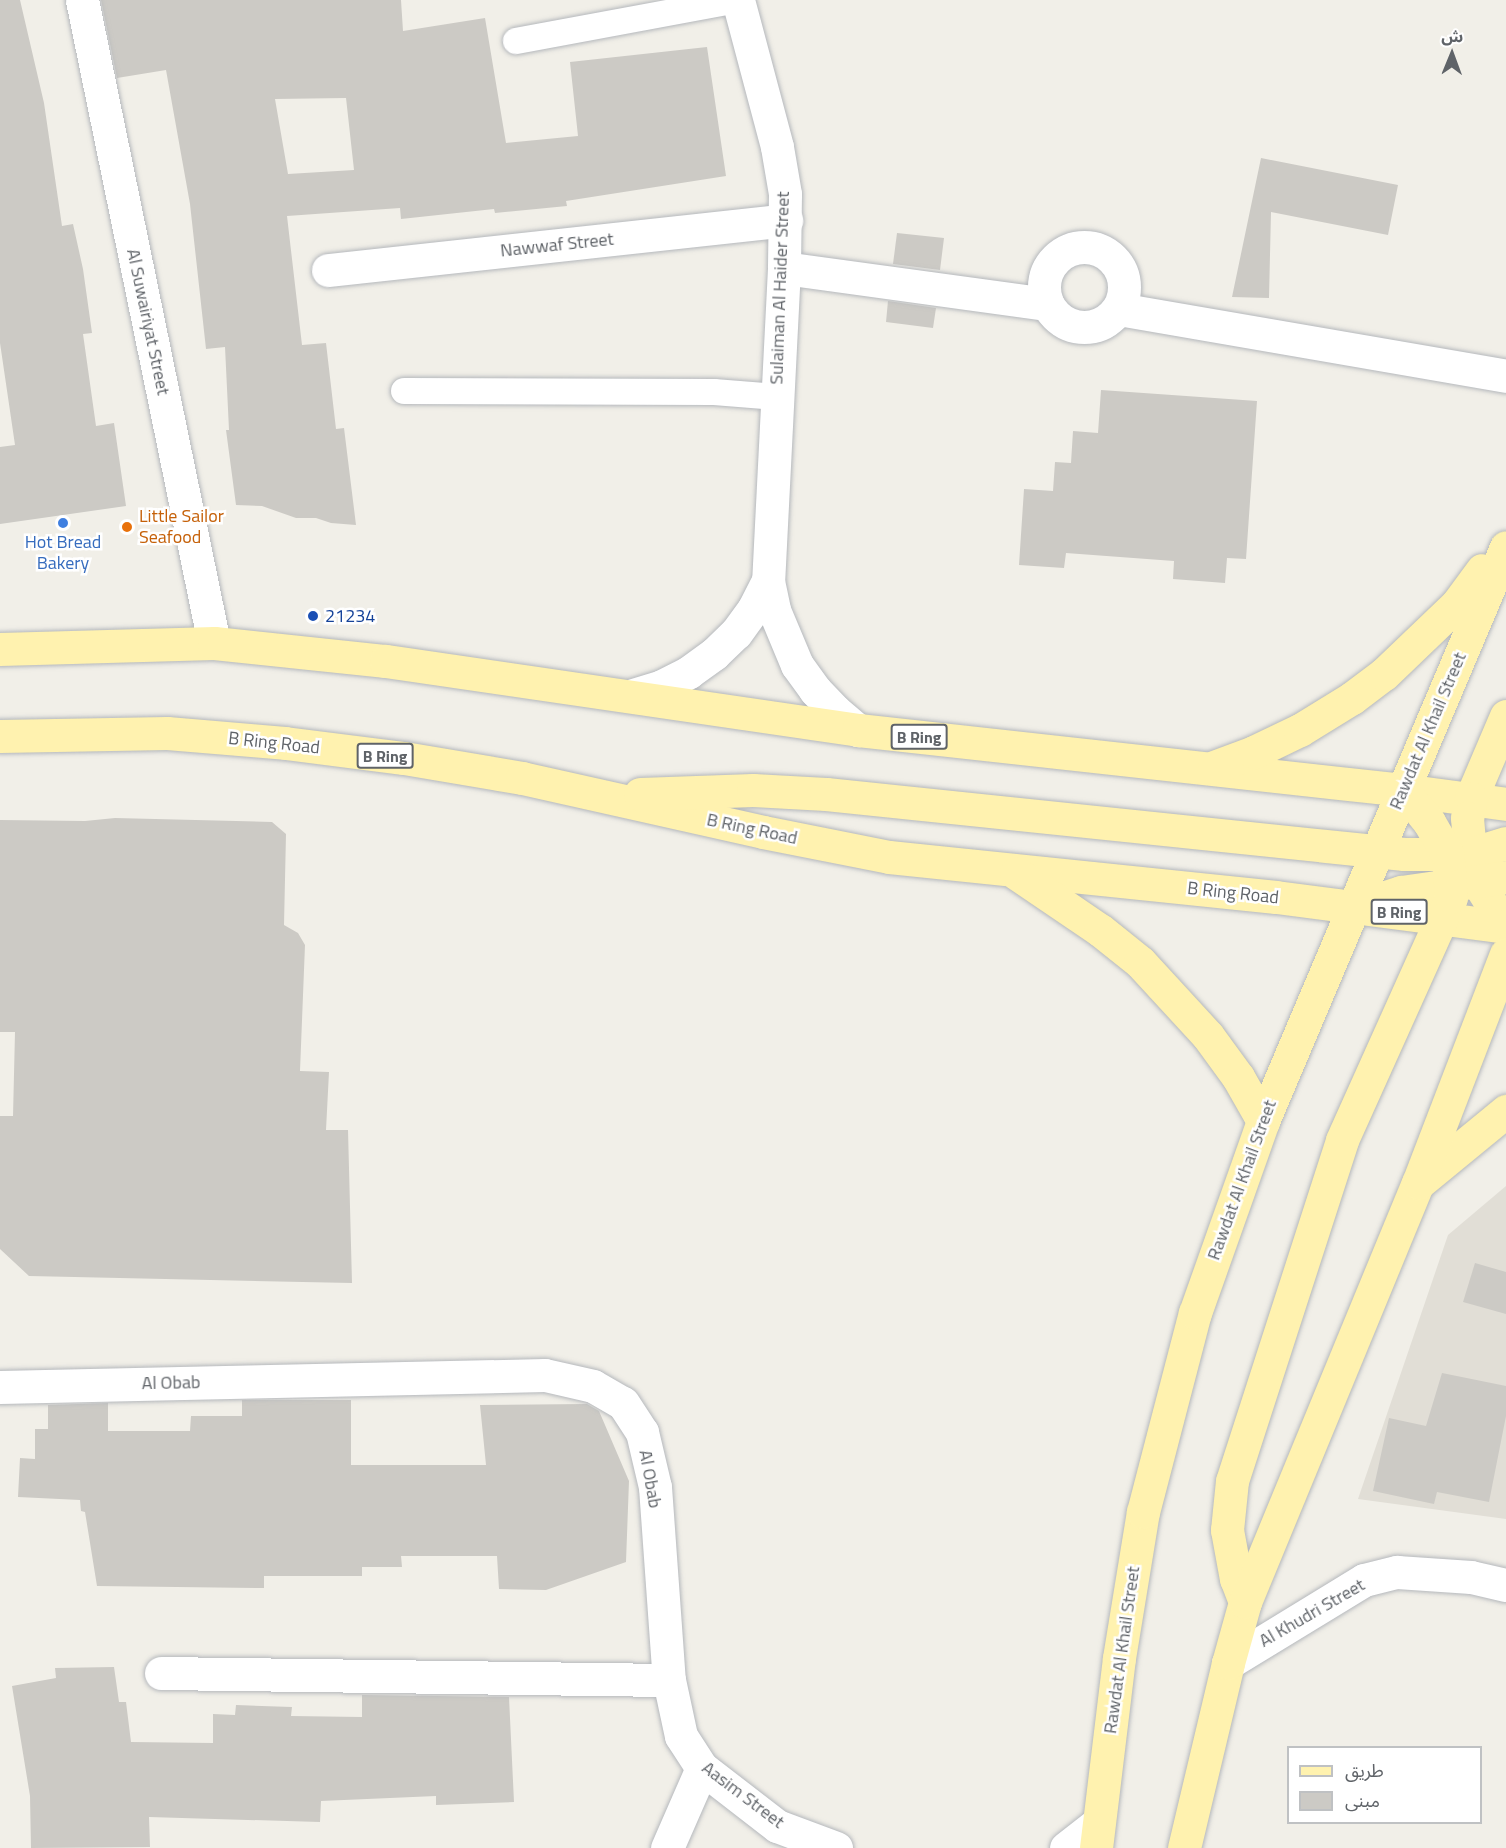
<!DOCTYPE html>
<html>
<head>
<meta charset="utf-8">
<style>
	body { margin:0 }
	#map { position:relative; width:1506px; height:1848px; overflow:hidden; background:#f1efe8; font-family:"Titillium Web","Noto Sans Arabic",sans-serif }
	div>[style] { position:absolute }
	.education>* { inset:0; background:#e1ded6 }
	.building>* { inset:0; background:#cccac5 }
	.roads { filter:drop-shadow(0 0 2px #b5b8bc) drop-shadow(0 0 2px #b5b8bc) }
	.service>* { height:26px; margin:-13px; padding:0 13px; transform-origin:13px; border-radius:13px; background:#fff }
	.minor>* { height:33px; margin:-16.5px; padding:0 16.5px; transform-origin:16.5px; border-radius:16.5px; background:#fff }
	.minor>.ring { margin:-16.5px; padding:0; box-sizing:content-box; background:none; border:33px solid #fff; border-radius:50% }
	.primary>* { height:33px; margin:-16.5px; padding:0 16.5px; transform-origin:16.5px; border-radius:16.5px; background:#fff2af }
	.dots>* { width:16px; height:16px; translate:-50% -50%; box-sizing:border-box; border:3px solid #fff; border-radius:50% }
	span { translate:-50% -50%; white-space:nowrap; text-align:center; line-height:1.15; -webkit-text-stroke:5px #fff; paint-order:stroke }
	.shield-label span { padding:2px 4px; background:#fff; border:2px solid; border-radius:4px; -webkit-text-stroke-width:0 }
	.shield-label { font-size:16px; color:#5f6368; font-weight:700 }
	.street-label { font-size:18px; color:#5f6368 }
	.food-label { font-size:18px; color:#c56008 }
	.left { translate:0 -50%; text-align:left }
	.shop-label { font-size:18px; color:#366cbe }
	.transit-label { font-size:18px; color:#164399 }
	.legend { position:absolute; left:1287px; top:1746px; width:195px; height:78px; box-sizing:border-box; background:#fff; border:2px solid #bfc1c3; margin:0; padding:8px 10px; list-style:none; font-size:18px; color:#5f6368 }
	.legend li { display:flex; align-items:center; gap:12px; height:30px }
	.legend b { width:30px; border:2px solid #bfc1c3 }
	.north { position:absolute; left:1422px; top:24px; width:60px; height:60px; -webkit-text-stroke:4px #fff; paint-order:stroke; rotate:1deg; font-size:16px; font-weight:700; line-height:24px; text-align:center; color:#5f6368 }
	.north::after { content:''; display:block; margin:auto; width:21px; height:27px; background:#5f6368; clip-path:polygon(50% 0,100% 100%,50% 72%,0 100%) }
</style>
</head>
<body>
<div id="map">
	<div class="education">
		<i style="clip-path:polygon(1506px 1186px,1506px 1519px,1358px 1499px,1448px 1235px)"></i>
	</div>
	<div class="building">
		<i style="clip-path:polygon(0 0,20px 0,44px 103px,62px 226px,73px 224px,83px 269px,92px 333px,83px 334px,96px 426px,114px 423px,126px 506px,0 524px,0 447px,15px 445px,0 343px)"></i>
		<i style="clip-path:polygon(evenodd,101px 0,401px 0,403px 31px,485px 18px,506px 143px,578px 136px,570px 62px,707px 47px,726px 176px,566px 201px,567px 206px,495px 213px,494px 209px,401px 219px,400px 208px,287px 216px,302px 345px,326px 343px,336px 429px,344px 428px,356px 525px,331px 523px,316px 518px,296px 518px,262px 506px,236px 505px,226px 430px,229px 430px,225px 347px,206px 349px,190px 204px,166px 70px,117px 78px,101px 0,346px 98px,354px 170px,288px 174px,275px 99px,346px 98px)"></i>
		<i style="clip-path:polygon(1261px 158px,1398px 185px,1388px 235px,1271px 212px,1269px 298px,1232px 297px)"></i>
		<i style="clip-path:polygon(897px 233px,944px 238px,940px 270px,893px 264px)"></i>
		<i style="clip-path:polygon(888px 301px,936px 308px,933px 328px,886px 322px)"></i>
		<i style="clip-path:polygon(1101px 390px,1257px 401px,1246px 559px,1227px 558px,1225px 583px,1173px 579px,1174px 561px,1066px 553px,1064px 568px,1019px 565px,1024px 489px,1053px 491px,1055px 462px,1071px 463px,1073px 431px,1098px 433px)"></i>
		<i style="clip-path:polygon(115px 818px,272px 822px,286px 834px,284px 925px,298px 933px,305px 945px,300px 1071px,329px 1072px,326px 1130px,348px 1130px,352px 1283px,29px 1276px,0 1249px,0 1116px,13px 1116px,15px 1032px,0 1032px,0 820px,85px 821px)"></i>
		<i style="clip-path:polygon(1475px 1263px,1506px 1272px,1506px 1314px,1463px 1302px)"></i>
		<i style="clip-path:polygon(1442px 1373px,1506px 1386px,1506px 1416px,1489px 1502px,1437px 1492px,1434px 1504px,1373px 1491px,1389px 1418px,1426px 1426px)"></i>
		<i style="clip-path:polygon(242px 1400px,351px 1400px,351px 1465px,486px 1465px,480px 1405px,587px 1404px,599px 1411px,629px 1481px,626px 1562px,546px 1590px,499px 1589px,497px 1556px,401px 1556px,402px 1567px,362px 1567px,362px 1576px,264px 1576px,264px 1588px,97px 1586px,85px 1512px,81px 1511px,80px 1500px,18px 1497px,20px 1458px,35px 1459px,35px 1429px,48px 1429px,48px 1405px,108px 1403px,108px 1431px,190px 1431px,191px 1416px,242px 1416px)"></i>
		<i style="clip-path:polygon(114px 1667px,119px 1702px,126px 1702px,131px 1742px,213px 1743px,213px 1714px,235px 1715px,236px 1705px,292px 1707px,291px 1716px,362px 1717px,362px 1695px,509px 1697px,514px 1802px,436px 1805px,436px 1796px,321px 1801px,320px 1822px,149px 1817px,150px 1847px,31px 1848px,30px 1796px,12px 1686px,56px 1678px,55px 1668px)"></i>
	</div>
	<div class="roads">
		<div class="service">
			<i style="left:516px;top:41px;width:226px;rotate:-10.5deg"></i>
			<i style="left:404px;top:391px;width:310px;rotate:0.2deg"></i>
			<i style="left:714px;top:392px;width:63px;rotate:4.5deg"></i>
		</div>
		<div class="minor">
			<i style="left:82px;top:0;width:656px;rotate:78.4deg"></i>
			<i style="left:738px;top:0;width:152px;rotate:75.1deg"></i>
			<i style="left:777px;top:147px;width:48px;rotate:80.3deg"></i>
			<i style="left:785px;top:194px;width:74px;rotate:90.8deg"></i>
			<i style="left:784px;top:268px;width:313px;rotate:92.9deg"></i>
			<i style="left:768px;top:581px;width:30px;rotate:78deg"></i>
			<i style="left:774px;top:610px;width:60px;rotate:67.3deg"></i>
			<i style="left:797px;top:665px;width:31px;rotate:54deg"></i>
			<i style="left:815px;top:690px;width:29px;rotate:46deg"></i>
			<i style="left:835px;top:711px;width:30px;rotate:40deg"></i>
			<i class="ring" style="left:1044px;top:247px;width:47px;height:47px"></i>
			<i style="left:784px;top:268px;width:266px;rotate:7.8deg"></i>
			<i style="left:328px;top:270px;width:461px;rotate:-6.2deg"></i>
			<i style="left:1119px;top:309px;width:393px;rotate:9.8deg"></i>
			<i style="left:633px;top:695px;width:30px;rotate:-17deg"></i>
			<i style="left:662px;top:686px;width:30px;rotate:-27deg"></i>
			<i style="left:689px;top:672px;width:31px;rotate:-36deg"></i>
			<i style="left:714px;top:654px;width:30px;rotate:-44deg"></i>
			<i style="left:736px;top:633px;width:31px;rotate:-54deg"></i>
			<i style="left:754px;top:608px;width:30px;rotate:-63deg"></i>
			<i style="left:0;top:1387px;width:545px;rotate:-1.26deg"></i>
			<i style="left:545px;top:1375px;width:49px;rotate:12.9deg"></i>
			<i style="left:593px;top:1386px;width:34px;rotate:30deg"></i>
			<i style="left:623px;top:1403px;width:35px;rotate:57deg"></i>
			<i style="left:642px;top:1432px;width:57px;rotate:76.7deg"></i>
			<i style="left:655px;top:1487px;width:194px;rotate:85.9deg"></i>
			<i style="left:669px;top:1680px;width:57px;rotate:77.9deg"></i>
			<i style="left:681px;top:1736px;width:38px;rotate:57deg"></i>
			<i style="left:702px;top:1768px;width:95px;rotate:37.7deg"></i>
			<i style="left:777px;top:1826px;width:63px;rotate:20.4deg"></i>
			<i style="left:1228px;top:1663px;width:159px;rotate:-31.4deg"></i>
			<i style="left:1364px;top:1580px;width:34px;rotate:-14deg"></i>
			<i style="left:1397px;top:1572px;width:74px;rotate:3.9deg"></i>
			<i style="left:1471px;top:1577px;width:36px;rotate:13deg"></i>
			<i style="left:161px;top:1673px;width:508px;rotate:0.79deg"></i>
			<i style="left:667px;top:1848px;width:87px;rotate:-66.4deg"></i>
			<i style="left:1066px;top:1848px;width:41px;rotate:-38deg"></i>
		</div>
		<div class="primary">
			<i style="left:0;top:649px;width:214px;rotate:-1.6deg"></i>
			<i style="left:214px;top:643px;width:173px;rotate:6deg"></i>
			<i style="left:386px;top:661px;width:477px;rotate:8.3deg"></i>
			<i style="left:858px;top:730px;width:548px;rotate:6.28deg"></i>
			<i style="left:1403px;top:790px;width:104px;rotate:7.7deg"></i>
			<i style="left:1506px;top:716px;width:89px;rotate:113.1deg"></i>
			<i style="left:1471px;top:798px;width:20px;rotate:101deg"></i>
			<i style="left:1467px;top:818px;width:36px;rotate:85deg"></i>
			<i style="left:1470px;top:854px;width:28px;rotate:75deg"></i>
			<i style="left:1477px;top:881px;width:31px;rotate:58deg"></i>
			<i style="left:1493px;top:907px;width:19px;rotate:47deg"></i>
			<i style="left:0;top:736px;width:167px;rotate:-1deg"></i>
			<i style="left:167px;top:733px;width:118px;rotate:4.8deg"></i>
			<i style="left:285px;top:743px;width:120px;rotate:7.2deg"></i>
			<i style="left:404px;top:758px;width:120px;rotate:9.6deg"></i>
			<i style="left:522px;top:778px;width:247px;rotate:12.6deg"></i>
			<i style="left:763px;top:832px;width:128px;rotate:11.2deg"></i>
			<i style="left:889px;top:857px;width:389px;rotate:5.9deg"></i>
			<i style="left:1276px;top:897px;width:232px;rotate:7.4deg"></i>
			<i style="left:1214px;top:767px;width:43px;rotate:-20.6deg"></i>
			<i style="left:1254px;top:752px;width:51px;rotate:-25.6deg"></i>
			<i style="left:1300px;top:730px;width:61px;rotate:-31.6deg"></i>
			<i style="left:1352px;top:698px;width:40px;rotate:-37deg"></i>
			<i style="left:1384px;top:674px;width:101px;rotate:-43.8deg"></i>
			<i style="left:1457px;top:604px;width:42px;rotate:-53.7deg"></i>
			<i style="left:640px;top:794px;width:113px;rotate:-2deg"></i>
			<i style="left:753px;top:790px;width:73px;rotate:3.1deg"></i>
			<i style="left:826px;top:794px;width:581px;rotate:5.93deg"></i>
			<i style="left:1404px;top:854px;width:66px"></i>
			<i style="left:1470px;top:854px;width:38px;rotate:-17deg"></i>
			<i style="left:1016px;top:873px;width:102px;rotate:34.2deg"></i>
			<i style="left:1100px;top:930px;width:51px;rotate:38.7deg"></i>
			<i style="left:1140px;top:962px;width:100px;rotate:47.4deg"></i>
			<i style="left:1208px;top:1036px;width:51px;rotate:53.8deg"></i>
			<i style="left:1238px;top:1077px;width:51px;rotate:60.4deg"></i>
			<i style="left:1367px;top:903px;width:36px;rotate:-18deg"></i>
			<i style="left:1401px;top:892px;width:106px;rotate:-8.1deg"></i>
			<i style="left:1422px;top:1180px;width:109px;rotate:-39.4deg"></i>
			<i style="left:1245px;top:1602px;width:25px;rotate:-111deg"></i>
			<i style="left:1236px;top:1579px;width:50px;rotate:-100.4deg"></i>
			<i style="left:1227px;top:1530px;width:49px;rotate:-84.2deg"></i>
			<i style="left:1232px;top:1481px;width:358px;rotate:-72.1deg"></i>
			<i style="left:1342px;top:1140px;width:266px;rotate:-65.8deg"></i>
			<i style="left:1451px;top:897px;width:42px;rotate:-94.1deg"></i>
			<i style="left:1448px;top:855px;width:38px;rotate:-120deg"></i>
			<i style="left:1429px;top:822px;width:41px;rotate:-129.1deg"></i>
			<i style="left:1096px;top:1848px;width:191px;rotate:-83.1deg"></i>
			<i style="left:1119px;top:1658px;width:148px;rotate:-80.7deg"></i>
			<i style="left:1143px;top:1512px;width:206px;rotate:-75.4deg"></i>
			<i style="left:1195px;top:1313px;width:204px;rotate:-70.5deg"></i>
			<i style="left:1263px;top:1121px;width:623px;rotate:-67.05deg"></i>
			<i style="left:1184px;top:1848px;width:190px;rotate:-76.6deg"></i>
			<i style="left:1228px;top:1663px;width:63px;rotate:-74.4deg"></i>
			<i style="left:1245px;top:1602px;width:453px;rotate:-67.6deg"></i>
			<i style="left:1418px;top:1183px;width:245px;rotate:-69deg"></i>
		</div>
	</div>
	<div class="dots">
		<i style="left:63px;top:523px;background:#3f7fe0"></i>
		<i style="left:127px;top:527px;background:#e8710a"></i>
		<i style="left:313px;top:616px;background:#1a4fb4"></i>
	</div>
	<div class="shield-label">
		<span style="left:919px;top:737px">B Ring</span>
		<span style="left:385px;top:756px">B Ring</span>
		<span style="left:1399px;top:912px">B Ring</span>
	</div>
	<div class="street-label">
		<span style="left:557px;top:245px;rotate:-6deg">Nawwaf Street</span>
		<span style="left:780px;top:288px;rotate:-88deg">Sulaiman Al Haider Street</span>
		<span style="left:148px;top:322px;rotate:78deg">Al Suwairiyat Street</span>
		<span style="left:1428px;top:731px;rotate:-67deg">Rawdat Al Khail Street</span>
		<span style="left:274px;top:743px;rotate:6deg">B Ring Road</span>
		<span style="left:752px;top:829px;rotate:12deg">B Ring Road</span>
		<span style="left:1233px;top:893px;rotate:6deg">B Ring Road</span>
		<span style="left:1242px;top:1180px;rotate:-70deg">Rawdat Al Khail Street</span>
		<span style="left:171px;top:1383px;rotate:-1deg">Al Obab</span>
		<span style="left:650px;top:1479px;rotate:80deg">Al Obab</span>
		<span style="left:1312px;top:1613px;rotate:-30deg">Al Khudri Street</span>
		<span style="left:1122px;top:1650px;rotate:-82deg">Rawdat Al Khail Street</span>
		<span style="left:743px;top:1795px;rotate:37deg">Aasim Street</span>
	</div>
	<div class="food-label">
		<span class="left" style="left:139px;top:527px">Little Sailor<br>Seafood</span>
	</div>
	<div class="shop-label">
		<span style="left:63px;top:553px">Hot Bread<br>Bakery</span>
	</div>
	<div class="transit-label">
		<span class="left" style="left:325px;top:616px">21234</span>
	</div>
	<ul class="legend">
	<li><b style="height:8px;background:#fff2af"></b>طريق</li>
	<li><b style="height:16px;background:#cccac5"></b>مبنى</li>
	</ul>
	<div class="north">ش</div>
</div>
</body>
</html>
